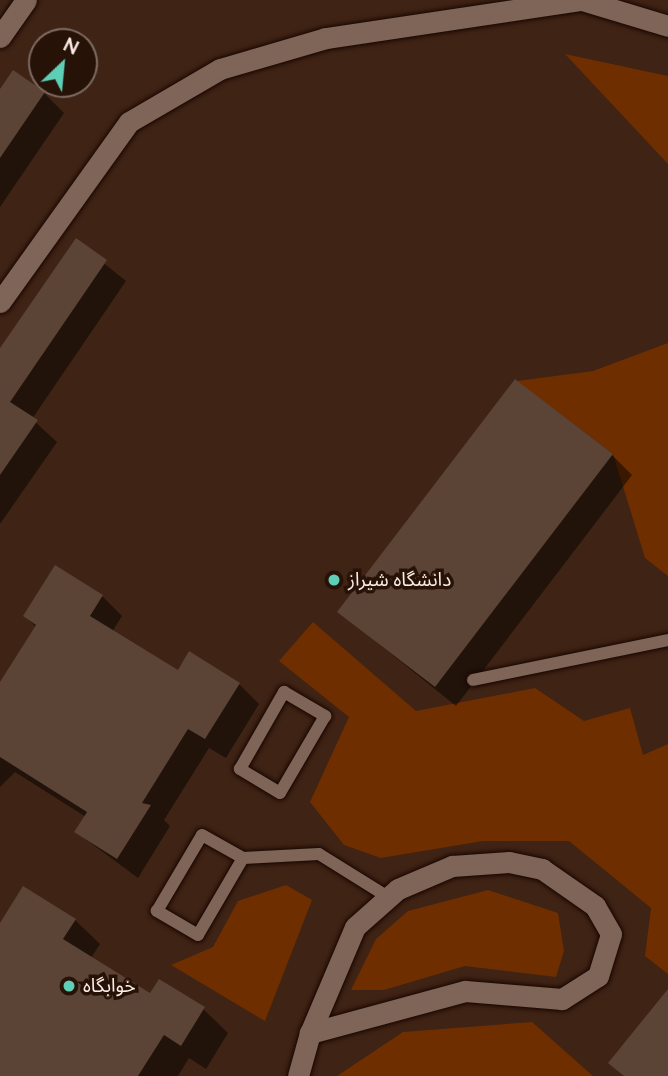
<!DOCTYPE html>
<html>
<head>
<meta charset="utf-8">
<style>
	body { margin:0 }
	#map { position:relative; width:668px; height:1076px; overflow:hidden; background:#311c10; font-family:Mulish,"Noto Sans Arabic",sans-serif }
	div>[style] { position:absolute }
	.built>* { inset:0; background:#3f2314 }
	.green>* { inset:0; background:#6e2e00 }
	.shadow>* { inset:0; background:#0007 }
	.building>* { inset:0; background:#5b4336 }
	.roads { filter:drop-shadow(0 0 2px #180600) drop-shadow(0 0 2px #180600) }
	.lane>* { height:12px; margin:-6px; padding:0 6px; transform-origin:6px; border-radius:6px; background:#7e6557 }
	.street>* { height:21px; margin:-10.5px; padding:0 10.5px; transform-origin:10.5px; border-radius:10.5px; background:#7e6557 }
	.dots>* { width:19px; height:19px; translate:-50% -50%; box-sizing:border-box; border:4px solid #271207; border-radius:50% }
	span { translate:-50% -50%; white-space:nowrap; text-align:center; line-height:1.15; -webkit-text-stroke:7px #271207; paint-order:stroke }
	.poi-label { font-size:19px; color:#fdeee6 }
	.left { translate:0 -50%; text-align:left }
	.north { position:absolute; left:28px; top:28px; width:70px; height:70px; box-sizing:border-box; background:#271207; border:2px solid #7d6a60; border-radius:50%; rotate:26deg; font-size:19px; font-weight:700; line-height:28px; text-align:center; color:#fdeee6 }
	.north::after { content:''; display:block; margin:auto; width:24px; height:32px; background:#5eceb7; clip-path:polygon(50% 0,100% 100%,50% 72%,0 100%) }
</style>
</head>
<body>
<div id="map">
	<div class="built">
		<i style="clip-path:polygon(evenodd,0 0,668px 0,668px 1076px,0 1076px,0 0,42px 42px,84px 42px,84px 84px,42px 84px,42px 42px)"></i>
	</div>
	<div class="green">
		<i style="clip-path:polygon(565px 54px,668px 76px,668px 164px)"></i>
		<i style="clip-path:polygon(668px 343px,668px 576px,645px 558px,613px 454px,517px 381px,593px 371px)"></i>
		<i style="clip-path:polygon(313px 622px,416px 711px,535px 688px,584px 721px,630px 708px,643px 755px,668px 744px,668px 974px,645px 956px,651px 908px,569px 841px,483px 841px,381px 858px,344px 845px,310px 802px,349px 717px,279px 661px)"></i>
		<i style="clip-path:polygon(286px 885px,312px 900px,265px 1021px,171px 965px,213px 947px,238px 901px)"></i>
		<i style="clip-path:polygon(488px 890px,558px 913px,564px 951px,556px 977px,465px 966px,384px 990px,351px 990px,376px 939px,408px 911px)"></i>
		<i style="clip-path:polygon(532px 1022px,593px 1076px,337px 1076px,403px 1032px)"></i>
	</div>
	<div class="shadow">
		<i style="clip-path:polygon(0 92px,44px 93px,64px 113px,0 207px)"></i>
		<i style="clip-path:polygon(76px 241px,126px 281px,32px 419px,57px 442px,0 524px,0 352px)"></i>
		<i style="clip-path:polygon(612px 455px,632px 475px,456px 706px,339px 612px)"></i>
		<i style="clip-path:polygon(102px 596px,122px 616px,112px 632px,178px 673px,239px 684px,259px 704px,226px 758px,209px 748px,164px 820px,170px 826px,138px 878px,76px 832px,86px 817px,15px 772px,0 787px,0 685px,37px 628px,25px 616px)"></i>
		<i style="clip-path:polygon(75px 920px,100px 944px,91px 958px,151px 996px,203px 1009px,228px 1033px,206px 1069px,189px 1058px,178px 1076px,0 1076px,0 927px)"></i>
	</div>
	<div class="building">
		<i style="clip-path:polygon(13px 70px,45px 92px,0 158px,0 89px)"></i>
		<i style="clip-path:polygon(76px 238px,107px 260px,10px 402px,38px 420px,0 475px,0 348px)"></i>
		<i style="clip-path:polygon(515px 379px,613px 454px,435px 687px,337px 612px)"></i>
		<i style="clip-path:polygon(55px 565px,103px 595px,90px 616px,178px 670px,189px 651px,240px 683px,205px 739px,188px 729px,142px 803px,151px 805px,117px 859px,74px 832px,87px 812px,0 757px,0 682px,36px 625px,23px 616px)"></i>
		<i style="clip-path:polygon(23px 886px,76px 919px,63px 939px,150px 993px,159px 979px,205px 1007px,181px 1046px,164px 1035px,138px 1076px,0 1076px,0 923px)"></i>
		<i style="clip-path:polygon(668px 989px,668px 1076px,624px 1076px,608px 1063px)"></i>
	</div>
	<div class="roads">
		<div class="lane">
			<i style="left:473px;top:680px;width:199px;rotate:-11.6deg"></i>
			<i style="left:284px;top:692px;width:48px;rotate:30.3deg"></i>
			<i style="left:325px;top:716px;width:89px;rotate:120.3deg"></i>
			<i style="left:280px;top:793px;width:47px;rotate:-149deg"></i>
			<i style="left:240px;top:769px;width:89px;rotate:-60.3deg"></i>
			<i style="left:243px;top:858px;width:89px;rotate:120.3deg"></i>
			<i style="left:198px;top:935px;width:48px;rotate:-149.7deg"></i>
			<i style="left:157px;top:911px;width:88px;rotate:-59.4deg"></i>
			<i style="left:202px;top:835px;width:47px;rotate:29.3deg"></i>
			<i style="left:243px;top:858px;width:76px;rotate:-3deg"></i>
			<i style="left:319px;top:854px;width:81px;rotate:31.9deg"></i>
		</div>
		<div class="street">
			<i style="left:582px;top:0;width:90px;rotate:16.8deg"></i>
			<i style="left:0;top:37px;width:45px;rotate:-54.9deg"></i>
			<i style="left:0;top:302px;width:221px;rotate:-54.4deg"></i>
			<i style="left:129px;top:122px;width:105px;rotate:-30.2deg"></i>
			<i style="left:220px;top:69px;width:110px;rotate:-16.3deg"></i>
			<i style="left:326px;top:38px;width:256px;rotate:-8.5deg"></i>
			<i style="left:298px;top:1076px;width:45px;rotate:-74.4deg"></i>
			<i style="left:310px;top:1033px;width:115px;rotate:-67deg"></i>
			<i style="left:355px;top:927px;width:57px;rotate:-41.5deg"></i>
			<i style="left:398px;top:889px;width:59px;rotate:-23.1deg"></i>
			<i style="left:452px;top:866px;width:57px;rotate:-4deg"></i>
			<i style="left:509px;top:862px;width:34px;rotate:12deg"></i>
			<i style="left:542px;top:869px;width:65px;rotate:34.9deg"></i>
			<i style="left:595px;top:906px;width:32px;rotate:60deg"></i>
			<i style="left:611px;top:934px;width:44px;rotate:107.2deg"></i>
			<i style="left:598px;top:976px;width:43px;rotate:147.4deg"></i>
			<i style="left:562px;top:999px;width:97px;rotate:-175.3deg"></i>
			<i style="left:465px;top:991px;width:161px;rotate:164.8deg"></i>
		</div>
	</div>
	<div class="dots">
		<i style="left:334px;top:580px;background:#5eceb7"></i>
		<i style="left:69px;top:986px;background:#5eceb7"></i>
	</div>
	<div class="poi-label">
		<span class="left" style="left:348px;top:580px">دانشگاه شیراز</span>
		<span class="left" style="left:83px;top:986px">خوابگاه</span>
	</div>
	<div class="north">N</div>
</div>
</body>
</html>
